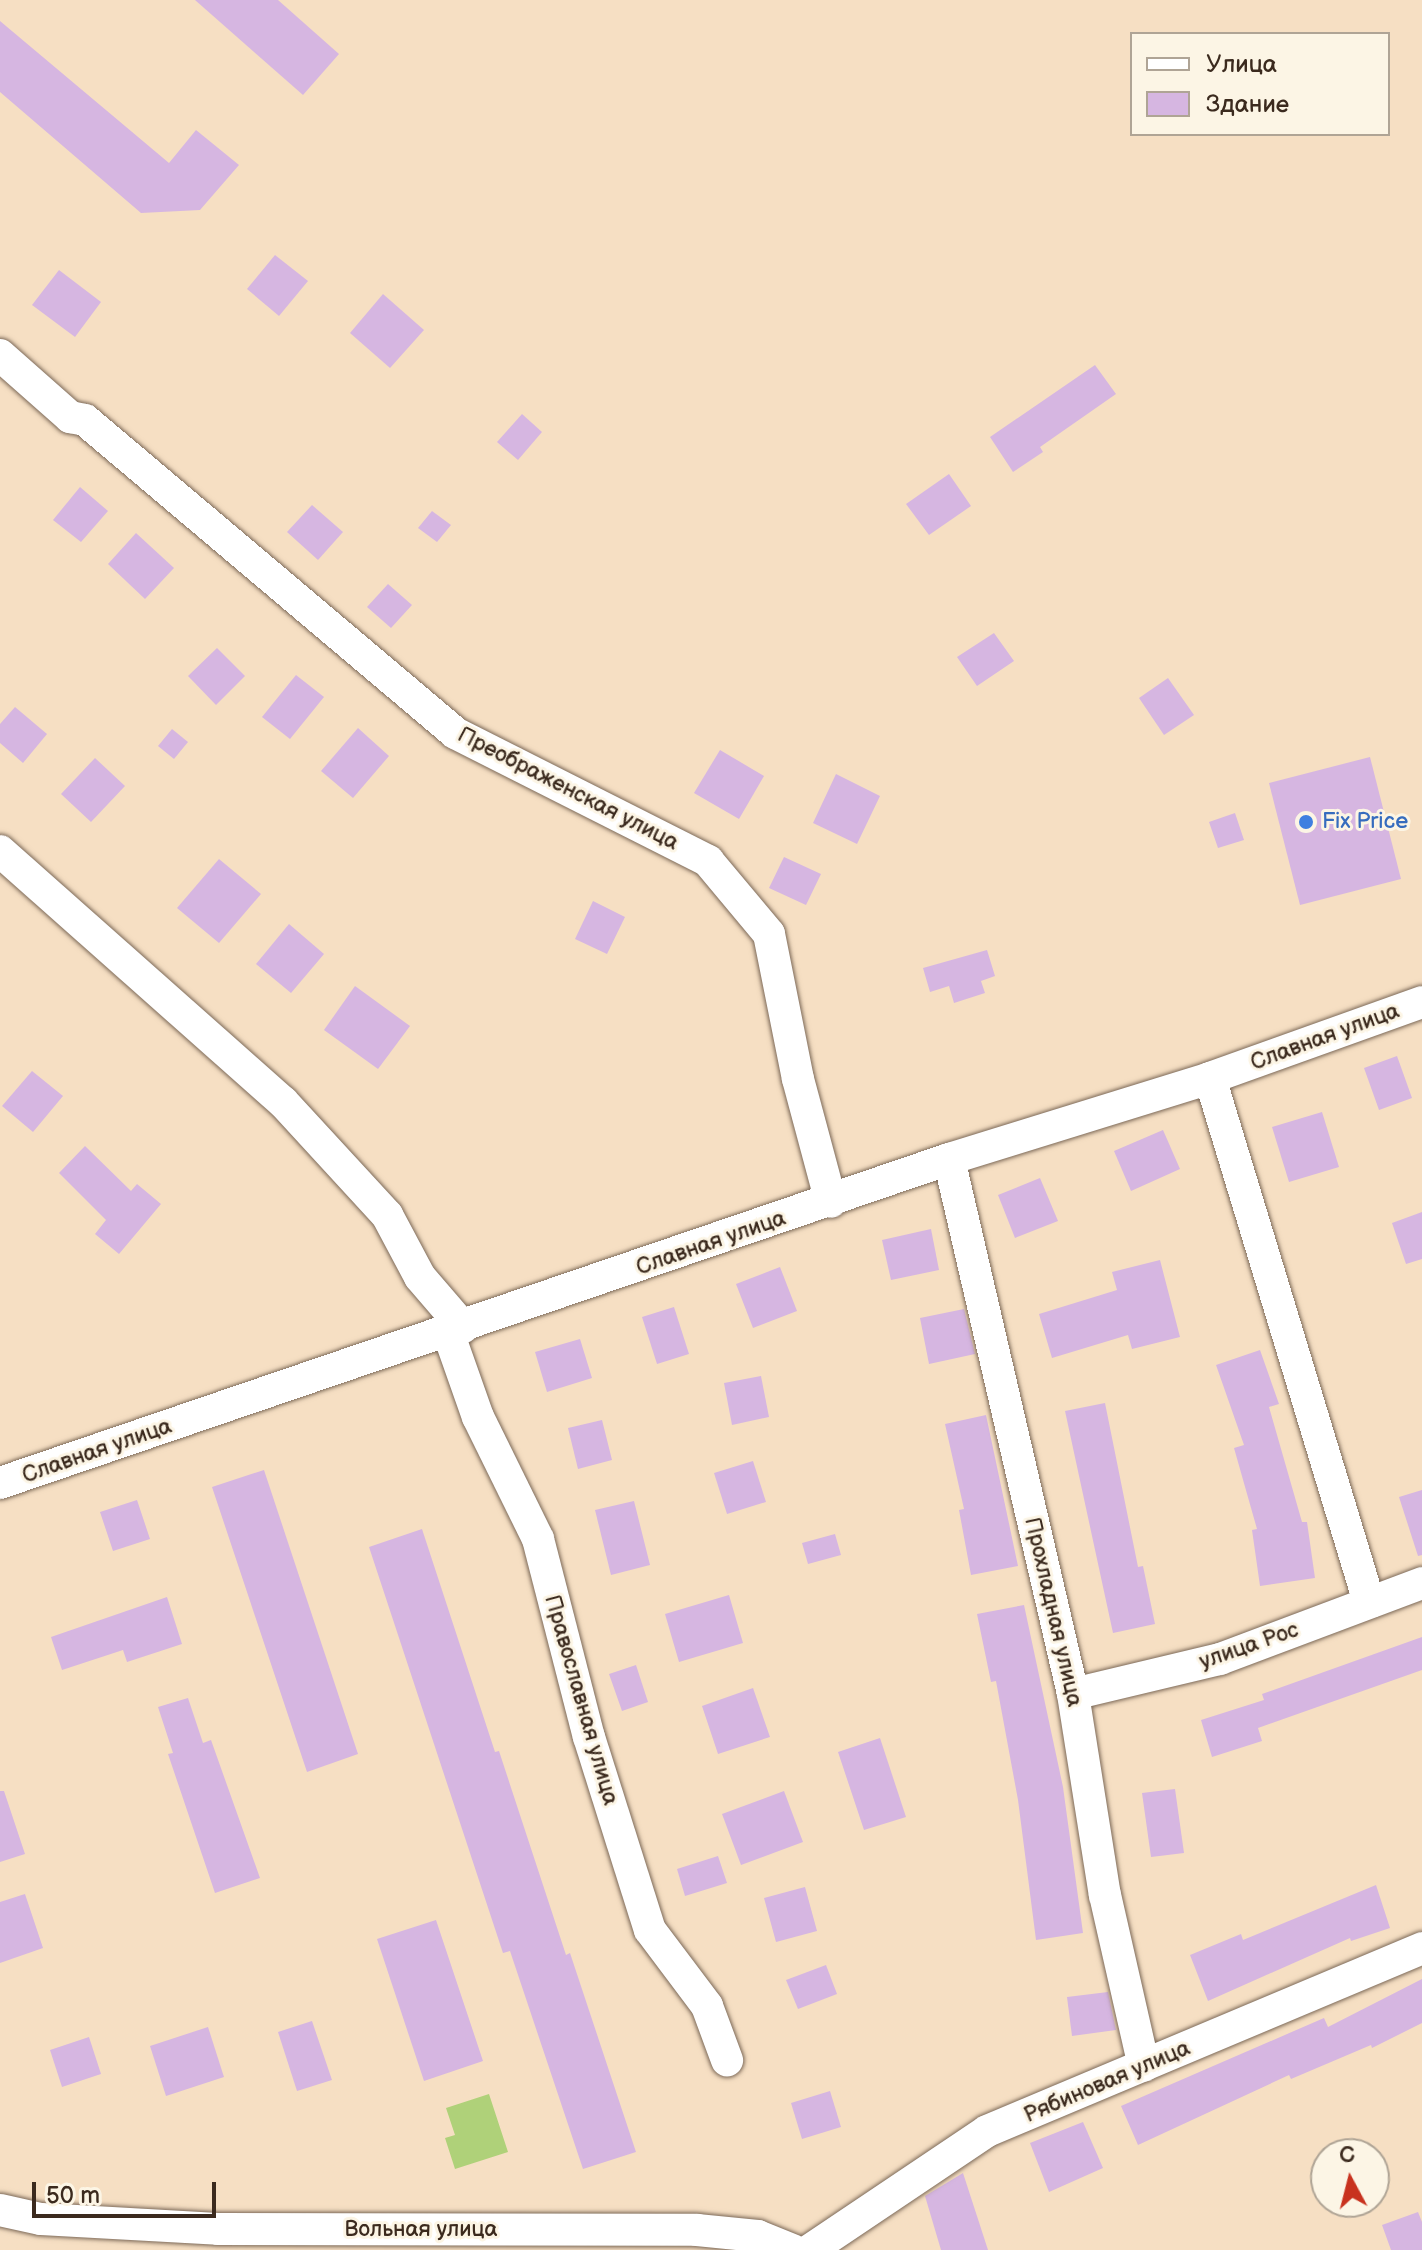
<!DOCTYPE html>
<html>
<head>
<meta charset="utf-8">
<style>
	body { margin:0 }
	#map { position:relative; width:1422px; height:2250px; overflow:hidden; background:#f6dfc3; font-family:"Balsamiq Sans",sans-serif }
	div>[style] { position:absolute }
	.green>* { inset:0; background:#afd179 }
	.building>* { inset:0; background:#d6b6e1 }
	.roads { filter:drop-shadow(0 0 2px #7c6958) drop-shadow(0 0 2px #7c6958) }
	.minor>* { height:32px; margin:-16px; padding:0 16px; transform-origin:16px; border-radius:16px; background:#fff }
	.dots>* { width:22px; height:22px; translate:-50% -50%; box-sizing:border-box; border:4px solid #fcf5e5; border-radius:50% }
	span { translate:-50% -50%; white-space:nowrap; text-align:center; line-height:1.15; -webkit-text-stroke:6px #fcf5e5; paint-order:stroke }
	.street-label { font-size:22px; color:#3b2a1e }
	.shop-label { font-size:22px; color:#366cbe }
	.left { translate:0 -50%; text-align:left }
	.legend { position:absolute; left:1130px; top:32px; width:260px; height:104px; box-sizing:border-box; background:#fcf5e5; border:2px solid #afa495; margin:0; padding:10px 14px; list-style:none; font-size:24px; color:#3b2a1e }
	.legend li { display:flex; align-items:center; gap:16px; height:40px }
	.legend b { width:40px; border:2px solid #afa495 }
	.north { position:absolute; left:1310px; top:2138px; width:80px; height:80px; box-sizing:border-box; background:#fcf5e5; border:2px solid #afa495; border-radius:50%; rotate:353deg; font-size:22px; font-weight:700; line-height:32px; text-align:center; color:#3b2a1e }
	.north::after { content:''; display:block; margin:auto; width:28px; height:36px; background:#c8321e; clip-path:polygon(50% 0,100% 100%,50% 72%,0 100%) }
	.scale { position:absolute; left:32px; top:2182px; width:184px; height:36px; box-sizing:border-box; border:4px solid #3b2a1e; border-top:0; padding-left:10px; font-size:24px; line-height:28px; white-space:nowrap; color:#3b2a1e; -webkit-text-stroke:6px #fcf5e5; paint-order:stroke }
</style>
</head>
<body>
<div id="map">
	<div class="green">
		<i style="clip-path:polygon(489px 2094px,508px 2152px,455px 2169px,445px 2138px,455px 2135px,446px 2108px)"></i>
	</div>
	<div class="building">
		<i style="clip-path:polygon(195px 0,278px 0,339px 54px,303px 95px)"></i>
		<i style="clip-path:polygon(0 21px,169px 163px,196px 130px,239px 165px,200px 210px,141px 213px,0 92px)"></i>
		<i style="clip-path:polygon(275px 255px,308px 281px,279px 316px,247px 289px)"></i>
		<i style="clip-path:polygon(59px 270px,101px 302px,75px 337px,32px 305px)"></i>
		<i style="clip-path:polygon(383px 294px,424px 330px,390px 368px,350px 333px)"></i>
		<i style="clip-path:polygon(1095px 365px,1116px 394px,1040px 447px,1043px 452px,1013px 472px,990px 437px)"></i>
		<i style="clip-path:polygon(522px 414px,542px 432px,518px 460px,497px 442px)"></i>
		<i style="clip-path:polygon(949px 474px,971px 506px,929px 535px,906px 504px)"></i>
		<i style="clip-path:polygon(80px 487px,108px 511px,81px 542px,53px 520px)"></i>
		<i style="clip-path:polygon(312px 505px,343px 532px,318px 560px,287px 532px)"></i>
		<i style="clip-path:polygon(432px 511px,451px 525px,437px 542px,418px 528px)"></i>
		<i style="clip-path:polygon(136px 533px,174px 568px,145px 599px,108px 564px)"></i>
		<i style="clip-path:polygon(388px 584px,412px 605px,391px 628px,367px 607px)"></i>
		<i style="clip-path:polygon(994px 633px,1014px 661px,977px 686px,957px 657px)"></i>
		<i style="clip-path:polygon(217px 648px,245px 676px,216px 705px,188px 676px)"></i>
		<i style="clip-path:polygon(296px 675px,324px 697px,290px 739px,262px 717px)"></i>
		<i style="clip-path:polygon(1168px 678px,1194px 715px,1164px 735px,1139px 698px)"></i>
		<i style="clip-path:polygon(15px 707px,47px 734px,23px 763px,0 743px,0 724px)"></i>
		<i style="clip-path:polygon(358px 728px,389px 756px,353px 798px,321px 771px)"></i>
		<i style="clip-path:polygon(172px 729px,188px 742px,174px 759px,158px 746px)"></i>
		<i style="clip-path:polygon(720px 750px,764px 776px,739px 819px,694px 793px)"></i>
		<i style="clip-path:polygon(1370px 757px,1401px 879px,1300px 905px,1269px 783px)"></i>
		<i style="clip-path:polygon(95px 758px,125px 786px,91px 822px,61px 794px)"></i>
		<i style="clip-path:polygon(836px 774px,880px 796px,857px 844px,813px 823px)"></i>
		<i style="clip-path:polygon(1235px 813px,1244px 840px,1218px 848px,1209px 822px)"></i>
		<i style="clip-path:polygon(784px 857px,821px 874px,806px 905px,769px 888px)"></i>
		<i style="clip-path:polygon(219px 859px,261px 894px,219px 943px,177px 908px)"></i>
		<i style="clip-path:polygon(593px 901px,625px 917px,607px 954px,575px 939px)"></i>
		<i style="clip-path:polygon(289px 924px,324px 954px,291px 993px,256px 964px)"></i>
		<i style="clip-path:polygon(987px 950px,995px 976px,981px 981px,985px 993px,954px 1003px,949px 986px,930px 992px,923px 968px)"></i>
		<i style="clip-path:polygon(355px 986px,410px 1026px,378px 1069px,324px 1030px)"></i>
		<i style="clip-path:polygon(1397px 1056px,1412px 1098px,1379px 1110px,1364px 1068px)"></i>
		<i style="clip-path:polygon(32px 1071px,63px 1096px,33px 1132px,2px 1106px)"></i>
		<i style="clip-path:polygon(1322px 1112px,1339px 1167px,1289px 1182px,1272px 1127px)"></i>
		<i style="clip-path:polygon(1163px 1130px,1180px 1169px,1131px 1191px,1114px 1151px)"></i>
		<i style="clip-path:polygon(85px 1146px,131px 1191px,137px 1184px,161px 1204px,119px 1254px,95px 1234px,106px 1220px,59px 1173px)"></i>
		<i style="clip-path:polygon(1040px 1178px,1058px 1221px,1015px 1238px,998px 1195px)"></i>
		<i style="clip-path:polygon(1422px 1212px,1422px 1259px,1406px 1264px,1392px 1223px)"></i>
		<i style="clip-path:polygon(931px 1229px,939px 1270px,891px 1280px,882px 1240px)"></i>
		<i style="clip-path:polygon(1160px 1260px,1180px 1337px,1132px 1349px,1128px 1335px,1052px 1358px,1039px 1314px,1117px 1290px,1112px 1272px)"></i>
		<i style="clip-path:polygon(780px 1267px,797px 1311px,753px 1328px,736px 1284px)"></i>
		<i style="clip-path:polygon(674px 1307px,689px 1354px,657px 1364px,642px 1317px)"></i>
		<i style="clip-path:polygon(964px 1309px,975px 1354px,929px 1364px,920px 1318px)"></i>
		<i style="clip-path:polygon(580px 1339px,592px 1378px,547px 1392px,535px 1352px)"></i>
		<i style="clip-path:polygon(1260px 1350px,1279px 1404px,1269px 1407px,1302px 1522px,1307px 1522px,1315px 1578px,1260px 1586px,1252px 1530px,1257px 1529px,1234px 1448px,1244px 1445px,1216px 1365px)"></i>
		<i style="clip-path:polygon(761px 1376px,769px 1417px,732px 1425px,724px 1383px)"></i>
		<i style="clip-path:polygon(1105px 1403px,1138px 1567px,1143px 1566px,1155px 1624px,1113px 1633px,1065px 1411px)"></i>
		<i style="clip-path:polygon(986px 1415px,1018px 1566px,971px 1575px,959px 1510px,964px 1509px,945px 1424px)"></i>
		<i style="clip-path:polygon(602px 1420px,612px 1460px,578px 1469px,568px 1428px)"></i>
		<i style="clip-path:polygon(753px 1461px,766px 1502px,727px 1514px,714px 1473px)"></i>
		<i style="clip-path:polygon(264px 1470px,358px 1754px,307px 1772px,212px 1487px)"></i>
		<i style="clip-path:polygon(1422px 1490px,1422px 1555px,1418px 1556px,1399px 1497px)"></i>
		<i style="clip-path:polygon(137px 1500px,150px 1539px,113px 1551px,100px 1512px)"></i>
		<i style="clip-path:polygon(634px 1501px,650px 1565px,611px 1575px,595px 1510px)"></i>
		<i style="clip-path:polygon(422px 1529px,495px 1752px,499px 1751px,566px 1955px,570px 1953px,636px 2152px,583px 2169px,510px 1951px,503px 1953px,369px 1547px)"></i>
		<i style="clip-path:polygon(835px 1534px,841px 1555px,808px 1564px,802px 1543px)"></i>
		<i style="clip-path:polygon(729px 1595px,743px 1643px,679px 1662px,665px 1614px)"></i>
		<i style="clip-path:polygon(167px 1597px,182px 1644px,127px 1662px,123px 1650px,62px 1670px,51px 1637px)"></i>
		<i style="clip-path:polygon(1024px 1605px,1063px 1787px,1083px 1933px,1036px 1940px,1018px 1800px,996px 1681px,991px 1682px,977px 1614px)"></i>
		<i style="clip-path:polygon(1422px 1637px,1422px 1670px,1258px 1728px,1262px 1741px,1212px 1757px,1201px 1720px,1264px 1700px,1262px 1694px)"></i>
		<i style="clip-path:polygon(636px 1665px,648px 1702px,622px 1711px,609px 1674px)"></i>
		<i style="clip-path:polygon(753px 1688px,770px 1737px,718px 1754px,702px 1706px)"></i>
		<i style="clip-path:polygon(188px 1698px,203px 1743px,211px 1740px,260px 1878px,215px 1893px,168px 1754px,173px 1753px,158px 1707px)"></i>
		<i style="clip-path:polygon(880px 1738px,906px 1817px,864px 1830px,838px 1752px)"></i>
		<i style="clip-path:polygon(1175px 1789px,1184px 1853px,1151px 1857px,1142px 1793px)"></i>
		<i style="clip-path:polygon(0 1791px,4px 1791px,25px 1854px,0 1862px)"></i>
		<i style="clip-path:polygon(784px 1791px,803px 1842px,741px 1865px,722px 1814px)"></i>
		<i style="clip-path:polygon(718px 1856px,727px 1883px,685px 1896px,677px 1869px)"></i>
		<i style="clip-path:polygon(1376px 1885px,1390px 1928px,1351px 1941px,1350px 1938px,1208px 2001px,1190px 1955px,1241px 1934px,1243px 1940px)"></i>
		<i style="clip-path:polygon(805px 1887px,817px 1931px,776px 1942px,764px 1898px)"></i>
		<i style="clip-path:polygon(25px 1894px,43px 1948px,0 1963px,0 1902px)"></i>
		<i style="clip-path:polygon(436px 1920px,483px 2061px,424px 2081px,377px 1939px)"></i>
		<i style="clip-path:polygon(826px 1965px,837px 1994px,798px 2009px,786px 1980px)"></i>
		<i style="clip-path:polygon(1422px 1979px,1422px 2023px,1372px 2048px,1371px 2045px,1291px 2079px,1289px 2075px,1138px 2145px,1121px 2106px,1324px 2018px,1328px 2027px)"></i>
		<i style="clip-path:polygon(1108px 1992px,1116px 2030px,1072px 2036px,1067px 1997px)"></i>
		<i style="clip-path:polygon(312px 2021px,332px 2080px,297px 2091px,278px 2032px)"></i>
		<i style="clip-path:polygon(208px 2027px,224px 2077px,166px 2096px,150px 2046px)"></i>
		<i style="clip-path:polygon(89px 2037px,101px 2074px,62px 2087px,50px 2050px)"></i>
		<i style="clip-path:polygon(830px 2091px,841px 2127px,802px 2139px,791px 2103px)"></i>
		<i style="clip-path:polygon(1083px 2122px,1103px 2168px,1049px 2192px,1030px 2143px)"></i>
		<i style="clip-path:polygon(963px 2173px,988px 2250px,941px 2250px,925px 2196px)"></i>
		<i style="clip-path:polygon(1418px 2212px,1422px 2222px,1422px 2250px,1391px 2250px,1382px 2225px)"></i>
	</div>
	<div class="roads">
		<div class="minor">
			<i style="left:0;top:355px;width:94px;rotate:41.5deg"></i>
			<i style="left:70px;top:417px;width:15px;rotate:11deg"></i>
			<i style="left:85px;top:420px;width:485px;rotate:40.2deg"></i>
			<i style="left:455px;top:733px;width:284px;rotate:26.8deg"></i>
			<i style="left:708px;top:861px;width:95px;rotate:50.1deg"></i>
			<i style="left:769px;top:934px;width:148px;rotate:78.7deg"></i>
			<i style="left:798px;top:1079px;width:127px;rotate:75deg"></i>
			<i style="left:0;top:851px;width:378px;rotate:41.6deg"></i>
			<i style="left:283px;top:1102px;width:154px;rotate:47.4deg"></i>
			<i style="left:387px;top:1215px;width:70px;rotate:62deg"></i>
			<i style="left:420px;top:1277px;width:66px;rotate:49.3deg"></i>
			<i style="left:1210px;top:1078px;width:548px;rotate:73.12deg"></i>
			<i style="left:949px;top:1159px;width:549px;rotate:76.95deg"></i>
			<i style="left:1073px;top:1694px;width:204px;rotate:81deg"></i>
			<i style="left:1105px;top:1895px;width:175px;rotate:77.2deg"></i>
			<i style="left:448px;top:1332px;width:90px;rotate:70.6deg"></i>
			<i style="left:478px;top:1417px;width:136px;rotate:63.8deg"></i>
			<i style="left:538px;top:1539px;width:204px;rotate:75.6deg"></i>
			<i style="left:589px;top:1737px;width:202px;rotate:72.5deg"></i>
			<i style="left:650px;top:1930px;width:95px;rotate:53.1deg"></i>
			<i style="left:707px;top:2006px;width:58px;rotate:69.7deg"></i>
			<i style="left:0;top:1483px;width:1003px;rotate:-18.85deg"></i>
			<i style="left:949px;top:1159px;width:273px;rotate:-17.2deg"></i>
			<i style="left:1210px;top:1078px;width:225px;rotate:-19.7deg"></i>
			<i style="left:1073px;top:1694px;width:151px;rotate:-13.4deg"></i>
			<i style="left:1220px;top:1659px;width:216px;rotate:-20.6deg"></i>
			<i style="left:0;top:2210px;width:42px;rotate:12.4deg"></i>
			<i style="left:41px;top:2219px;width:177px;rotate:3.2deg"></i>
			<i style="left:218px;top:2229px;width:479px;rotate:0.1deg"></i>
			<i style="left:697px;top:2230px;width:61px;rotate:5.6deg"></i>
			<i style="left:758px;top:2236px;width:38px;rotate:22deg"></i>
			<i style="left:810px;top:2250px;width:213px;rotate:-33.9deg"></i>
			<i style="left:987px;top:2131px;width:472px;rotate:-22.8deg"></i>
		</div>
	</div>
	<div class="dots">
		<i style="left:1306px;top:822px;background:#3f7fe0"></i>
	</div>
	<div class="street-label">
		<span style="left:568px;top:789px;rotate:27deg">Преображенская улица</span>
		<span style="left:1325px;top:1037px;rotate:-20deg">Славная улица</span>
		<span style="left:711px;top:1243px;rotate:-19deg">Славная улица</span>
		<span style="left:97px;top:1451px;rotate:-19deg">Славная улица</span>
		<span style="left:1053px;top:1612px;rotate:77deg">Прохладная улица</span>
		<span style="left:1249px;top:1646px;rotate:-19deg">улица Рос</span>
		<span style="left:581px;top:1700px;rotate:74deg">Православная улица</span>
		<span style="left:1107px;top:2082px;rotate:-23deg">Рябиновая улица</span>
		<span style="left:421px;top:2230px">Вольная улица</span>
	</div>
	<div class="shop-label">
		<span class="left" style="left:1322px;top:822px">Fix Price</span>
	</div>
	<ul class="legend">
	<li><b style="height:10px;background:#fff"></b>Улица</li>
	<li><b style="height:22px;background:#d6b6e1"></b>Здание</li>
	</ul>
	<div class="north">С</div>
	<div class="scale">50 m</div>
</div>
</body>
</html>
